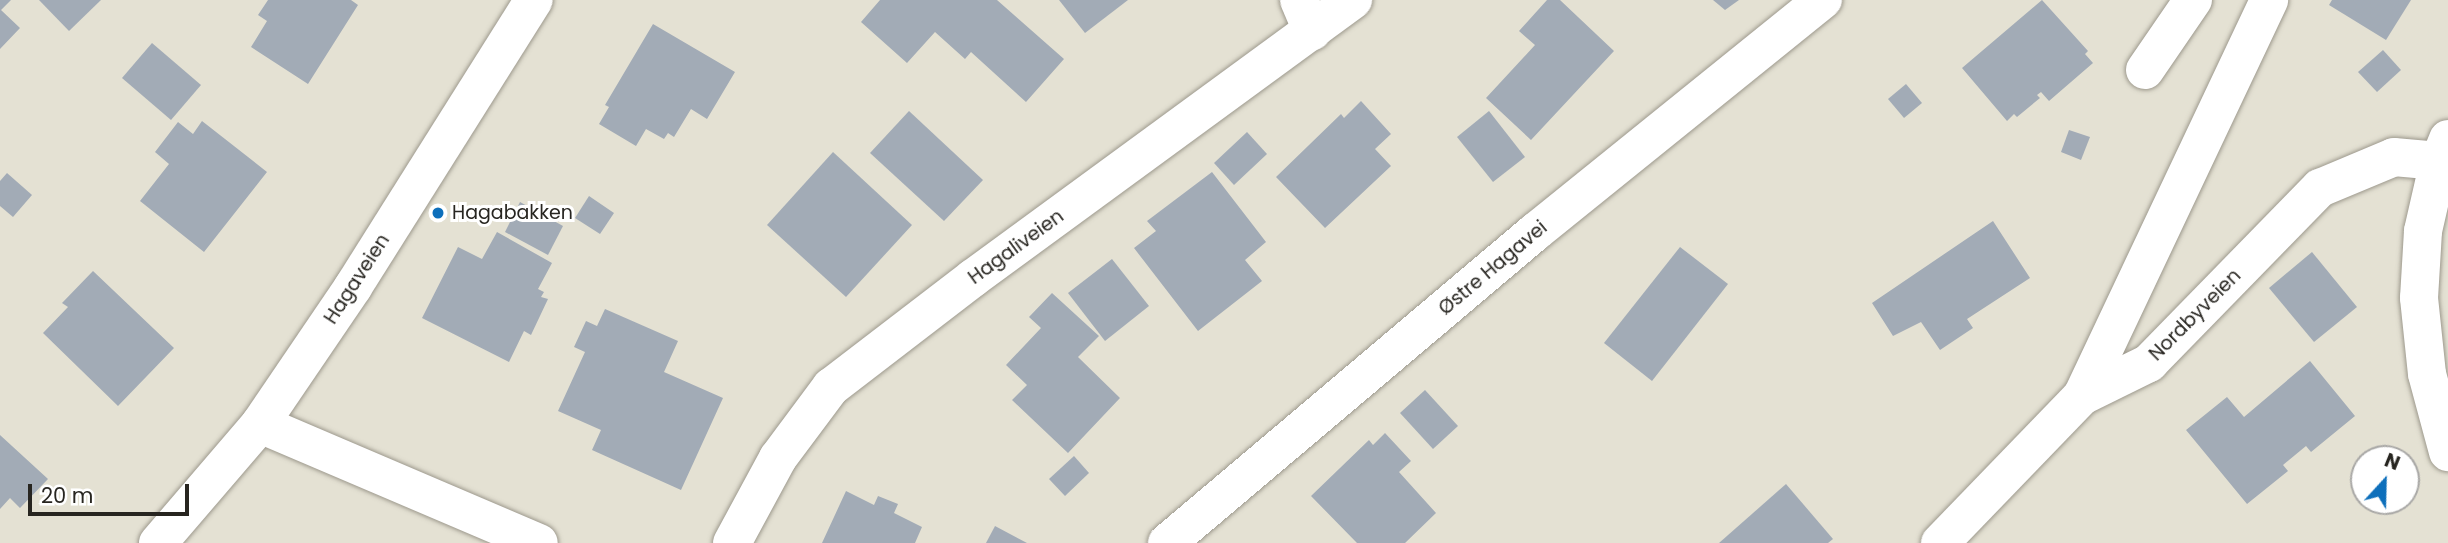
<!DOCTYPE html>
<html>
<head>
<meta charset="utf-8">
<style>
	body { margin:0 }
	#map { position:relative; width:2448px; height:543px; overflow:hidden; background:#e4e1d3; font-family:Poppins,sans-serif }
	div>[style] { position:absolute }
	.building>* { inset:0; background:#a2abb6 }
	.roads { filter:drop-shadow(0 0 2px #9d998d) drop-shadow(0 0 2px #9d998d) }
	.minor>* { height:38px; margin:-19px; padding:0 19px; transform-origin:19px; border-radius:19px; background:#fff }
	.dots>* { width:19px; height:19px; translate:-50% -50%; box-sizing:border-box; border:4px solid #fff; border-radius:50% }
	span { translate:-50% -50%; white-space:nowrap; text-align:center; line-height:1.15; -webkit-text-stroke:6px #fff; paint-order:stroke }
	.poi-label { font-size:19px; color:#272520 }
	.left { translate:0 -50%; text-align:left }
	.street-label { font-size:19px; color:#272520 }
	.north { position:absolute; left:2350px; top:445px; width:70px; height:70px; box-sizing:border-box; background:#fff; border:2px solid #a9a8a6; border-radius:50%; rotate:22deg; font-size:19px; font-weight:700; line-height:28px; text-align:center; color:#272520 }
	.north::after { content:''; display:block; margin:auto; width:24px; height:32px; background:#0d6fbb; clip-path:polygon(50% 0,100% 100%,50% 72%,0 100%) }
	.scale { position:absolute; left:28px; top:484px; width:161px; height:32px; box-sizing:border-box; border:4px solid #272520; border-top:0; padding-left:9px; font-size:21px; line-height:24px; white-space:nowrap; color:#272520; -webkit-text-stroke:5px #fff; paint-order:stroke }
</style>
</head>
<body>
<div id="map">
	<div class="building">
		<i style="clip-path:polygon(0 0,11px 0,1px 10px,20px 28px,0 49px)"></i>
		<i style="clip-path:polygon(39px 0,101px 0,69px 31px)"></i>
		<i style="clip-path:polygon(268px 0,351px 0,358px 5px,308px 84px,251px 47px,267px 21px,258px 15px)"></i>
		<i style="clip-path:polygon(880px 0,997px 0,1064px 59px,1026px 102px,971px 52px,965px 59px,935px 32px,907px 63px,861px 22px)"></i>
		<i style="clip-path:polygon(1059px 0,1128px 0,1085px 33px)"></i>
		<i style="clip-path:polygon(1547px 0,1560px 0,1614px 51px,1531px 140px,1486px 98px,1535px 45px,1519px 31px)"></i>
		<i style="clip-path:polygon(1713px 0,1739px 0,1725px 10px)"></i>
		<i style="clip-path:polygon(2042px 0,2088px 51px,2085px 54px,2093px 63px,2049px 101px,2041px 92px,2037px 95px,2040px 98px,2017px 117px,2014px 114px,2007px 121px,1962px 68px)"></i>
		<i style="clip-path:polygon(2332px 0,2411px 0,2386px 40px,2329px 5px)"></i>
		<i style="clip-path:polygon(653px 24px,735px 72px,707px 119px,691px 109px,674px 137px,668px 133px,664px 139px,646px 129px,636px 146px,599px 124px,609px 107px,605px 105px)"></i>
		<i style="clip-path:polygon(152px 43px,201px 85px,171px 120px,122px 78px)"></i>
		<i style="clip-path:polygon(2383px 50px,2401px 70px,2377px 92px,2358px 72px)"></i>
		<i style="clip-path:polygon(1906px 84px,1922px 103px,1904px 118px,1888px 99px)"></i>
		<i style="clip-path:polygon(1361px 101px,1391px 134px,1375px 149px,1391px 166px,1325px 228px,1276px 177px,1341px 114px,1344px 118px)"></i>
		<i style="clip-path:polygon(909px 111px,983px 180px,944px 221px,870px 153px)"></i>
		<i style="clip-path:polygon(1489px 111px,1525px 157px,1493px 182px,1457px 137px)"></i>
		<i style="clip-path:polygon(202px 121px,267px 172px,204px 252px,140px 201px,169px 164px,155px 152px,178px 122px,193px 134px)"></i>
		<i style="clip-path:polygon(2069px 130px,2090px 137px,2081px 160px,2061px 152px)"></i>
		<i style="clip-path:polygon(1247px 132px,1267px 154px,1234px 185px,1214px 163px)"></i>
		<i style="clip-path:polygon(833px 152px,912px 225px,846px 297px,767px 225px)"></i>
		<i style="clip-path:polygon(1212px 172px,1266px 242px,1245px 260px,1262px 281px,1198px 331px,1134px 248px,1156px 231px,1147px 221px)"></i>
		<i style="clip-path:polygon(7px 173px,32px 195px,13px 217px,0 206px,0 181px)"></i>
		<i style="clip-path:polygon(589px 196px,614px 213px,600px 234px,575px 218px)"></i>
		<i style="clip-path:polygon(520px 202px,563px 226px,548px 255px,505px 232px)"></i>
		<i style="clip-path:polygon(1993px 221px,2030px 278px,1967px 319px,1973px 328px,1940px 350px,1921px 322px,1893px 336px,1872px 303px)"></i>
		<i style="clip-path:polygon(497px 232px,552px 263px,538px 289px,544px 292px,541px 297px,548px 299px,531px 335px,524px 331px,509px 362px,422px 318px,458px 247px,482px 259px)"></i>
		<i style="clip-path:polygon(1680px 247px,1728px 284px,1652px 381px,1604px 343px)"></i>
		<i style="clip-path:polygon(2312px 252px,2357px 307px,2314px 342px,2269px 288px)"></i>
		<i style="clip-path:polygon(1112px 259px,1149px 306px,1105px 341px,1068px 293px)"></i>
		<i style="clip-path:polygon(93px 271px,174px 348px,118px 406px,43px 333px,68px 307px,62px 303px)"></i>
		<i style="clip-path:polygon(1052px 293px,1099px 336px,1078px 357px,1120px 398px,1068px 453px,1012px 400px,1027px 385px,1006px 365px,1041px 328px,1029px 317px)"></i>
		<i style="clip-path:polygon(605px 309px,678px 341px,664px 372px,723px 398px,681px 490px,592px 450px,601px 430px,558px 411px,585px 352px,574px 347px,586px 321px,597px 326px)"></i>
		<i style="clip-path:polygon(2310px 361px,2355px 416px,2311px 452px,2306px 446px,2283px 465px,2288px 471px,2247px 504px,2186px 430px,2227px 397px,2244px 417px)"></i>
		<i style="clip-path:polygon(1425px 390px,1458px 426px,1433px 449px,1400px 413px)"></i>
		<i style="clip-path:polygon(1385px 433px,1411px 461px,1399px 472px,1436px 513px,1405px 543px,1357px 543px,1311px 496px,1369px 440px,1373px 445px)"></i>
		<i style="clip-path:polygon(0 435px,48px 479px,20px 508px,10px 498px,0 509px)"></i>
		<i style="clip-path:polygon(1074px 456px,1089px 473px,1065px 496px,1049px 479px)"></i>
		<i style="clip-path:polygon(1786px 484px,1833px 539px,1828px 543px,1719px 543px)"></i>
		<i style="clip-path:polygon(846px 491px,874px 505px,878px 496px,898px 504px,894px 513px,922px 527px,915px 543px,822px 543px)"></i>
		<i style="clip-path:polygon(995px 526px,1027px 543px,986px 543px)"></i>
	</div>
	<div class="roads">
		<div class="minor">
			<i style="left:1299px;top:0;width:34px;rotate:67deg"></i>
			<i style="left:2145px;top:70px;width:85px;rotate:-55.6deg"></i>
			<i style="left:2448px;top:139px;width:24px;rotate:112deg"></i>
			<i style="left:2439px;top:161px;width:72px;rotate:102.9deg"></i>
			<i style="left:2423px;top:231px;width:67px;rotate:93.4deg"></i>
			<i style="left:2419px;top:298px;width:76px;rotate:84deg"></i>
			<i style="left:2427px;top:374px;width:81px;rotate:74.9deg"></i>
			<i style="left:2082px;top:396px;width:438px;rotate:-64.7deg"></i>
			<i style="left:260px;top:424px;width:303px;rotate:23.1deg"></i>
			<i style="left:158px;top:543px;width:157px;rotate:-49.4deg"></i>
			<i style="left:260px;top:424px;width:166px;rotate:-55.8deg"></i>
			<i style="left:353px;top:287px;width:339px;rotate:-57.8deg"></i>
			<i style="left:732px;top:543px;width:97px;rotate:-61.6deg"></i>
			<i style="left:778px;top:458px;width:89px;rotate:-53.3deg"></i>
			<i style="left:831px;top:387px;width:179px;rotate:-37.5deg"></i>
			<i style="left:973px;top:278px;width:471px;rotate:-36.2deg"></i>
			<i style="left:1167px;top:543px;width:482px;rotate:-40.2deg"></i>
			<i style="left:1535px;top:232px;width:370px;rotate:-38.9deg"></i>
			<i style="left:1940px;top:543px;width:204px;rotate:-46deg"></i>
			<i style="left:2082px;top:396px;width:75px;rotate:-26.2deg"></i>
			<i style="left:2149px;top:363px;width:245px;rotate:-45.7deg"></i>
			<i style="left:2320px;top:188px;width:80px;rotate:-22.7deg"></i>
			<i style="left:2394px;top:157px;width:45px;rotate:5.1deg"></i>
		</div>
	</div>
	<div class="dots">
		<i style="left:438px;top:213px;background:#0d6fbb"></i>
	</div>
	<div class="poi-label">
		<span class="left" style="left:452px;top:213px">Hagabakken</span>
	</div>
	<div class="street-label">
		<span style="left:1016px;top:247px;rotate:-36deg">Hagaliveien</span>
		<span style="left:1493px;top:268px;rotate:-40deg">Østre Hagavei</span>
		<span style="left:357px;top:279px;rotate:-57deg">Hagaveien</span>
		<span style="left:2195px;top:315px;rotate:-45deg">Nordbyveien</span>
	</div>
	<div class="north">N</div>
	<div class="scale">20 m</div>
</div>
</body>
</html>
